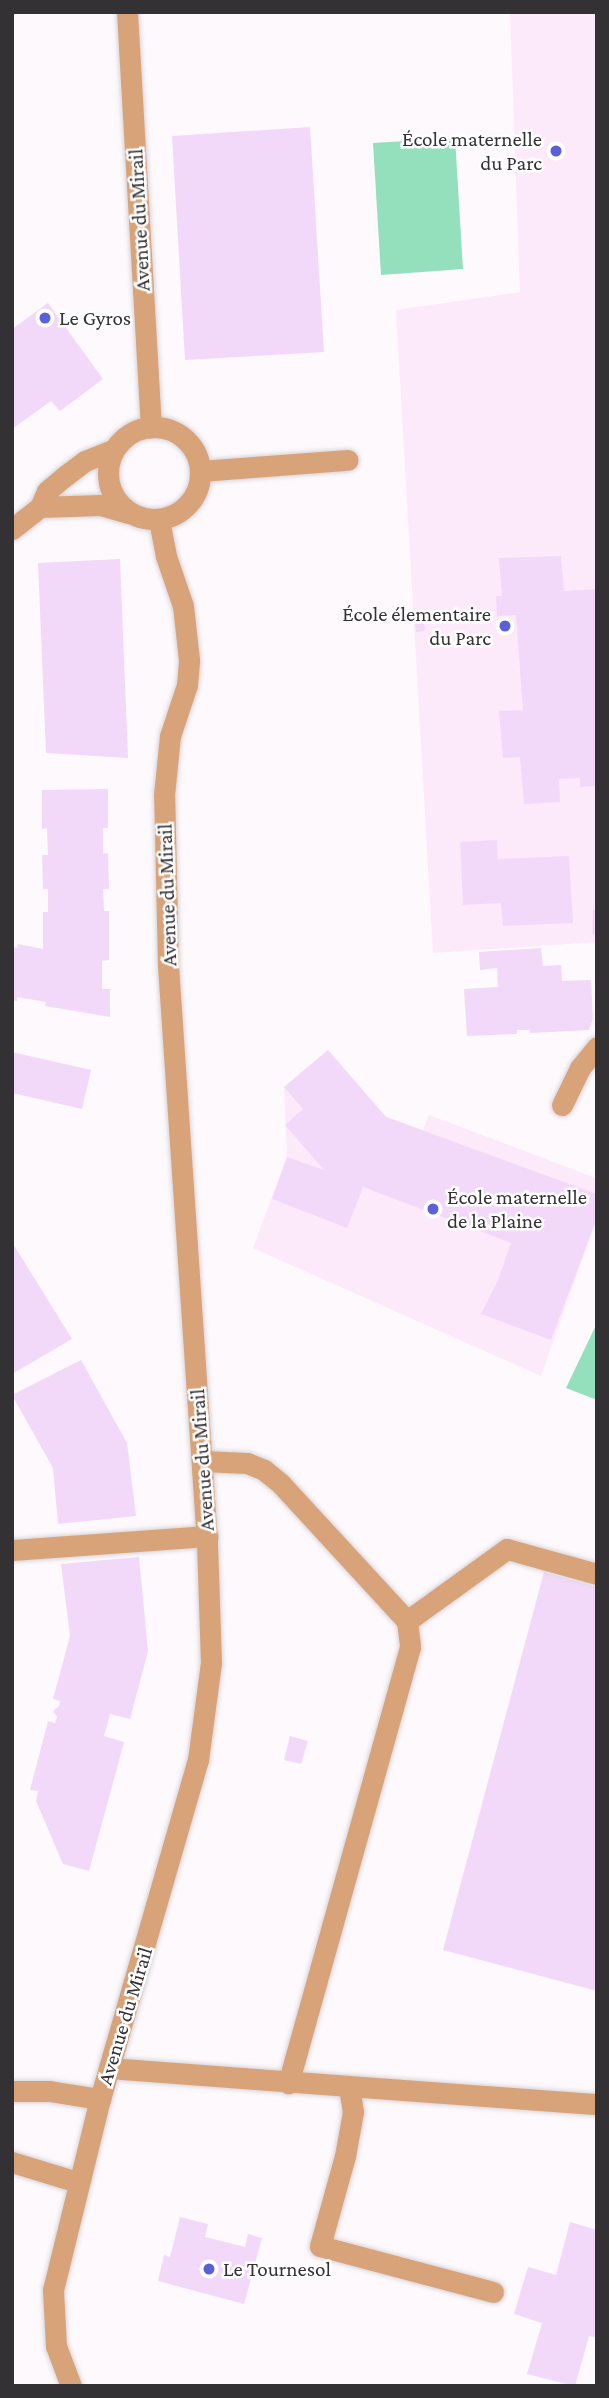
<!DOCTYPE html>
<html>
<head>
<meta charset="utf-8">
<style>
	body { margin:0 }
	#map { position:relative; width:609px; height:2398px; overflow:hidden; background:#fdf9fd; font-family:"Crimson Pro",serif }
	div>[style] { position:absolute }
	.education>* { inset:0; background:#fceafb }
	.green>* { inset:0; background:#95e0bc }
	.building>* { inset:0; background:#f2d9f9 }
	.roads { filter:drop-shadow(0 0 2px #d9d5d9) drop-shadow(0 0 2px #d9d5d9) }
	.minor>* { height:21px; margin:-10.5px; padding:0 10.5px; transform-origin:10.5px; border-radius:10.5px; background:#d9a379 }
	.minor>.ring { margin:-10.5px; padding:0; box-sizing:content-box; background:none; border:21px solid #d9a379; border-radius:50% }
	.dots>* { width:19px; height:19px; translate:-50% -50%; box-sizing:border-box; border:4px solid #fff; border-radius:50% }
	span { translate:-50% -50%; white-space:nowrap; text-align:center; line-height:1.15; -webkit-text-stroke:5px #fff; paint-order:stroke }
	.poi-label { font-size:21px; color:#343135 }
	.right { translate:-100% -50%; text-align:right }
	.left { translate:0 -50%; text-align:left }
	.street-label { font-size:21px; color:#343135 }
	.frame { position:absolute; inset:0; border:14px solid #343135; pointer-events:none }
</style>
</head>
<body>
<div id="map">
	<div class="education">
		<i style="clip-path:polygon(510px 12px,597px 12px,597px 942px,433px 953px,396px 310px,520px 292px)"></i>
		<i style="clip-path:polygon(328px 1050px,386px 1117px,423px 1130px,429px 1115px,596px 1178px,597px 1218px,541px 1376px,253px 1248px,287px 1157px,284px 1087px)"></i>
	</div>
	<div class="green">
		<i style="clip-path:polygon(455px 138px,463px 269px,381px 275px,373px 143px)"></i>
		<i style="clip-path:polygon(597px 1323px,597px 1400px,566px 1388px)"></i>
	</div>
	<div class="building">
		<i style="clip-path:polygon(310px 127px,324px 352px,185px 360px,172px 136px)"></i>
		<i style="clip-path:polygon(48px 303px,103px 379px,60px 411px,51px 401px,12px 429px,12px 329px)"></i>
		<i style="clip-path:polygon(561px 556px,564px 591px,597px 589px,597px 786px,580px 787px,580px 778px,559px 779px,560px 802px,524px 804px,520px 757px,503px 758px,499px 711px,523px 710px,516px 615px,497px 616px,496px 596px,502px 596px,499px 558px)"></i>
		<i style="clip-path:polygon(120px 559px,128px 758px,46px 753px,38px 563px)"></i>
		<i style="clip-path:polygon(415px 622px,424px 622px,425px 631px,416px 632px)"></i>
		<i style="clip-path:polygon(108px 789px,108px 828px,103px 828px,103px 854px,108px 853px,109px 889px,103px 889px,104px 911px,109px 911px,109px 960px,102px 961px,102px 989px,110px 989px,110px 1017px,45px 1006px,46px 1002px,17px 997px,17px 1001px,12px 1000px,12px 947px,17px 948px,18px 944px,43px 949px,43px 912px,48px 912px,48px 889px,43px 889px,42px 855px,48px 855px,47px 828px,42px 829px,42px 790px)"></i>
		<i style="clip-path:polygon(497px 840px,498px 859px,569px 856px,573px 923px,503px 926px,501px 903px,463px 905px,460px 842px)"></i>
		<i style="clip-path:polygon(593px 910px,597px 910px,597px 934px,592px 934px)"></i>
		<i style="clip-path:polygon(541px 948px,543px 966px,561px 965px,562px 981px,591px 980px,593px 1019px,589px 1030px,530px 1033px,530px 1030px,517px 1030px,517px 1034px,467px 1036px,464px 989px,498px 987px,497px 968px,480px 970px,479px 952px)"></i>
		<i style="clip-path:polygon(328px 1050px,386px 1117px,597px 1194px,597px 1218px,551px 1340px,481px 1314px,498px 1280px,511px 1243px,363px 1187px,347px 1228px,272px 1199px,287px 1157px,324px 1170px,285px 1125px,303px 1109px,284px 1087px)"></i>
		<i style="clip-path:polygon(12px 1052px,91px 1070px,82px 1109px,12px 1093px)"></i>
		<i style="clip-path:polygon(12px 1242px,72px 1339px,12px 1374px)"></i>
		<i style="clip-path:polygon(81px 1360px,127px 1443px,136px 1516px,58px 1524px,53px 1468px,12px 1395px)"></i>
		<i style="clip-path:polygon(139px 1557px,148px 1651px,130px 1719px,110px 1714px,104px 1736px,124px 1742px,89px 1871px,63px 1864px,36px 1801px,38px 1791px,30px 1790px,48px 1721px,55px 1723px,57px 1717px,53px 1711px,59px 1706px,60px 1701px,53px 1699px,70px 1636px,61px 1564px)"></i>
		<i style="clip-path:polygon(544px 1572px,597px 1587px,597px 1991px,443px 1950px)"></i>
		<i style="clip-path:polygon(290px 1736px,308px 1741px,301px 1764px,284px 1760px)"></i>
		<i style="clip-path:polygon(180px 2217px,208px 2224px,205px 2237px,245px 2247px,248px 2234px,262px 2238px,244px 2304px,158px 2281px,164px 2255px,170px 2257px)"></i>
		<i style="clip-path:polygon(570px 2222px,597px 2230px,597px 2338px,589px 2336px,575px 2386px,527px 2374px,542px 2323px,514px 2314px,528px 2267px,556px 2275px)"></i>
	</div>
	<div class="roads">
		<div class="minor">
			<i style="left:127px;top:12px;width:416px;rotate:86.7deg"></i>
			<i class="ring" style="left:108px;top:427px;width:71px;height:71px"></i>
			<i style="left:200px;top:471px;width:148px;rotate:-4.3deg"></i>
			<i style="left:40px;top:507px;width:60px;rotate:-1.9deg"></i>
			<i style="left:100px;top:505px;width:29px;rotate:16deg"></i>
			<i style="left:12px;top:529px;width:36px;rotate:-38deg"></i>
			<i style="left:40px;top:507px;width:17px;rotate:-66deg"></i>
			<i style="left:47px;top:491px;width:23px;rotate:-40deg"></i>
			<i style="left:65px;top:476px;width:25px;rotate:-37deg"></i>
			<i style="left:85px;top:461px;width:31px;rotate:-22deg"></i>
			<i style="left:562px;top:1105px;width:41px;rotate:-64.1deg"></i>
			<i style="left:580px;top:1068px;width:27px;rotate:-51deg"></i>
			<i style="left:202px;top:1461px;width:45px;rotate:2.5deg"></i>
			<i style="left:247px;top:1463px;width:18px;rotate:22deg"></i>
			<i style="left:264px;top:1470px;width:22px;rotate:39deg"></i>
			<i style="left:281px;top:1484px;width:186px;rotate:47.4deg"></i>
			<i style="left:407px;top:1621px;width:26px;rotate:83deg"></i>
			<i style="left:410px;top:1647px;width:453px;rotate:105.6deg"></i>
			<i style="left:12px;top:1550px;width:196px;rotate:-4.1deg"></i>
			<i style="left:407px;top:1621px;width:123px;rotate:-35.8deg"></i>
			<i style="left:507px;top:1549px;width:93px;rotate:15.5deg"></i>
			<i style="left:109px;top:2068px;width:241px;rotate:4.3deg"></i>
			<i style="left:12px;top:2091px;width:37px"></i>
			<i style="left:49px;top:2091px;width:52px;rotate:8.9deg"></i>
			<i style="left:12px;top:2162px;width:68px;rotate:17.1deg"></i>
			<i style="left:493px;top:2292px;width:179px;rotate:-165.1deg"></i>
			<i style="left:320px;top:2246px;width:93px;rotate:-74.5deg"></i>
			<i style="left:345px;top:2156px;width:45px;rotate:-79.7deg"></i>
			<i style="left:353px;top:2112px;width:26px;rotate:-99deg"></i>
			<i style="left:349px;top:2086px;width:249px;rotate:4.2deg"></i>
			<i style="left:71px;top:2386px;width:43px;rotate:-110.6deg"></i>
			<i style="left:56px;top:2346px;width:56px;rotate:-93.1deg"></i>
			<i style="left:53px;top:2290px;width:197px;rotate:-76.2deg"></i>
			<i style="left:100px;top:2099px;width:353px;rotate:-73.9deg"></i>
			<i style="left:198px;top:1760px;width:98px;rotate:-82.4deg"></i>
			<i style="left:211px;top:1663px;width:121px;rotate:-91.9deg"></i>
			<i style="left:207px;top:1542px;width:578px;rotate:-93.87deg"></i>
			<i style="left:168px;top:965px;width:170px;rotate:-91.3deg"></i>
			<i style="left:164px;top:795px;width:59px;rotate:-84.2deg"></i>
			<i style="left:170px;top:736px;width:54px;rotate:-71.6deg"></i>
			<i style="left:187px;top:685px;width:25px;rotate:-85deg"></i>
			<i style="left:189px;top:660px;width:54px;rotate:-96.3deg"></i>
			<i style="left:183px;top:606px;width:53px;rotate:-108.8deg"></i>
			<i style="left:166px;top:556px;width:37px;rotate:-101deg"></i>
		</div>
	</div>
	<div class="dots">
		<i style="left:556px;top:151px;background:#5b60d8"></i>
		<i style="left:45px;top:318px;background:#5b60d8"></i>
		<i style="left:505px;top:626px;background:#5b60d8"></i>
		<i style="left:433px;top:1209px;background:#5b60d8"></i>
		<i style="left:209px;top:2269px;background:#5b60d8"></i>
	</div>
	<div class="poi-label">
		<span class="right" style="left:542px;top:151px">École maternelle<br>du Parc</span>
		<span class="left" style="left:59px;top:318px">Le Gyros</span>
		<span class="right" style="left:491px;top:626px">École élementaire<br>du Parc</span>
		<span class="left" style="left:447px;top:1209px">École maternelle<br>de la Plaine</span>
		<span class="left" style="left:223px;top:2269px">Le Tournesol</span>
	</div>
	<div class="street-label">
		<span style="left:139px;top:220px;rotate:-93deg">Avenue du Mirail</span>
		<span style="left:167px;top:895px;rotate:-92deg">Avenue du Mirail</span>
		<span style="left:202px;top:1460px;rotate:-94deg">Avenue du Mirail</span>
		<span style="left:125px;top:2016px;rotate:-73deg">Avenue du Mirail</span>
	</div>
	<div class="frame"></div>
</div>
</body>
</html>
